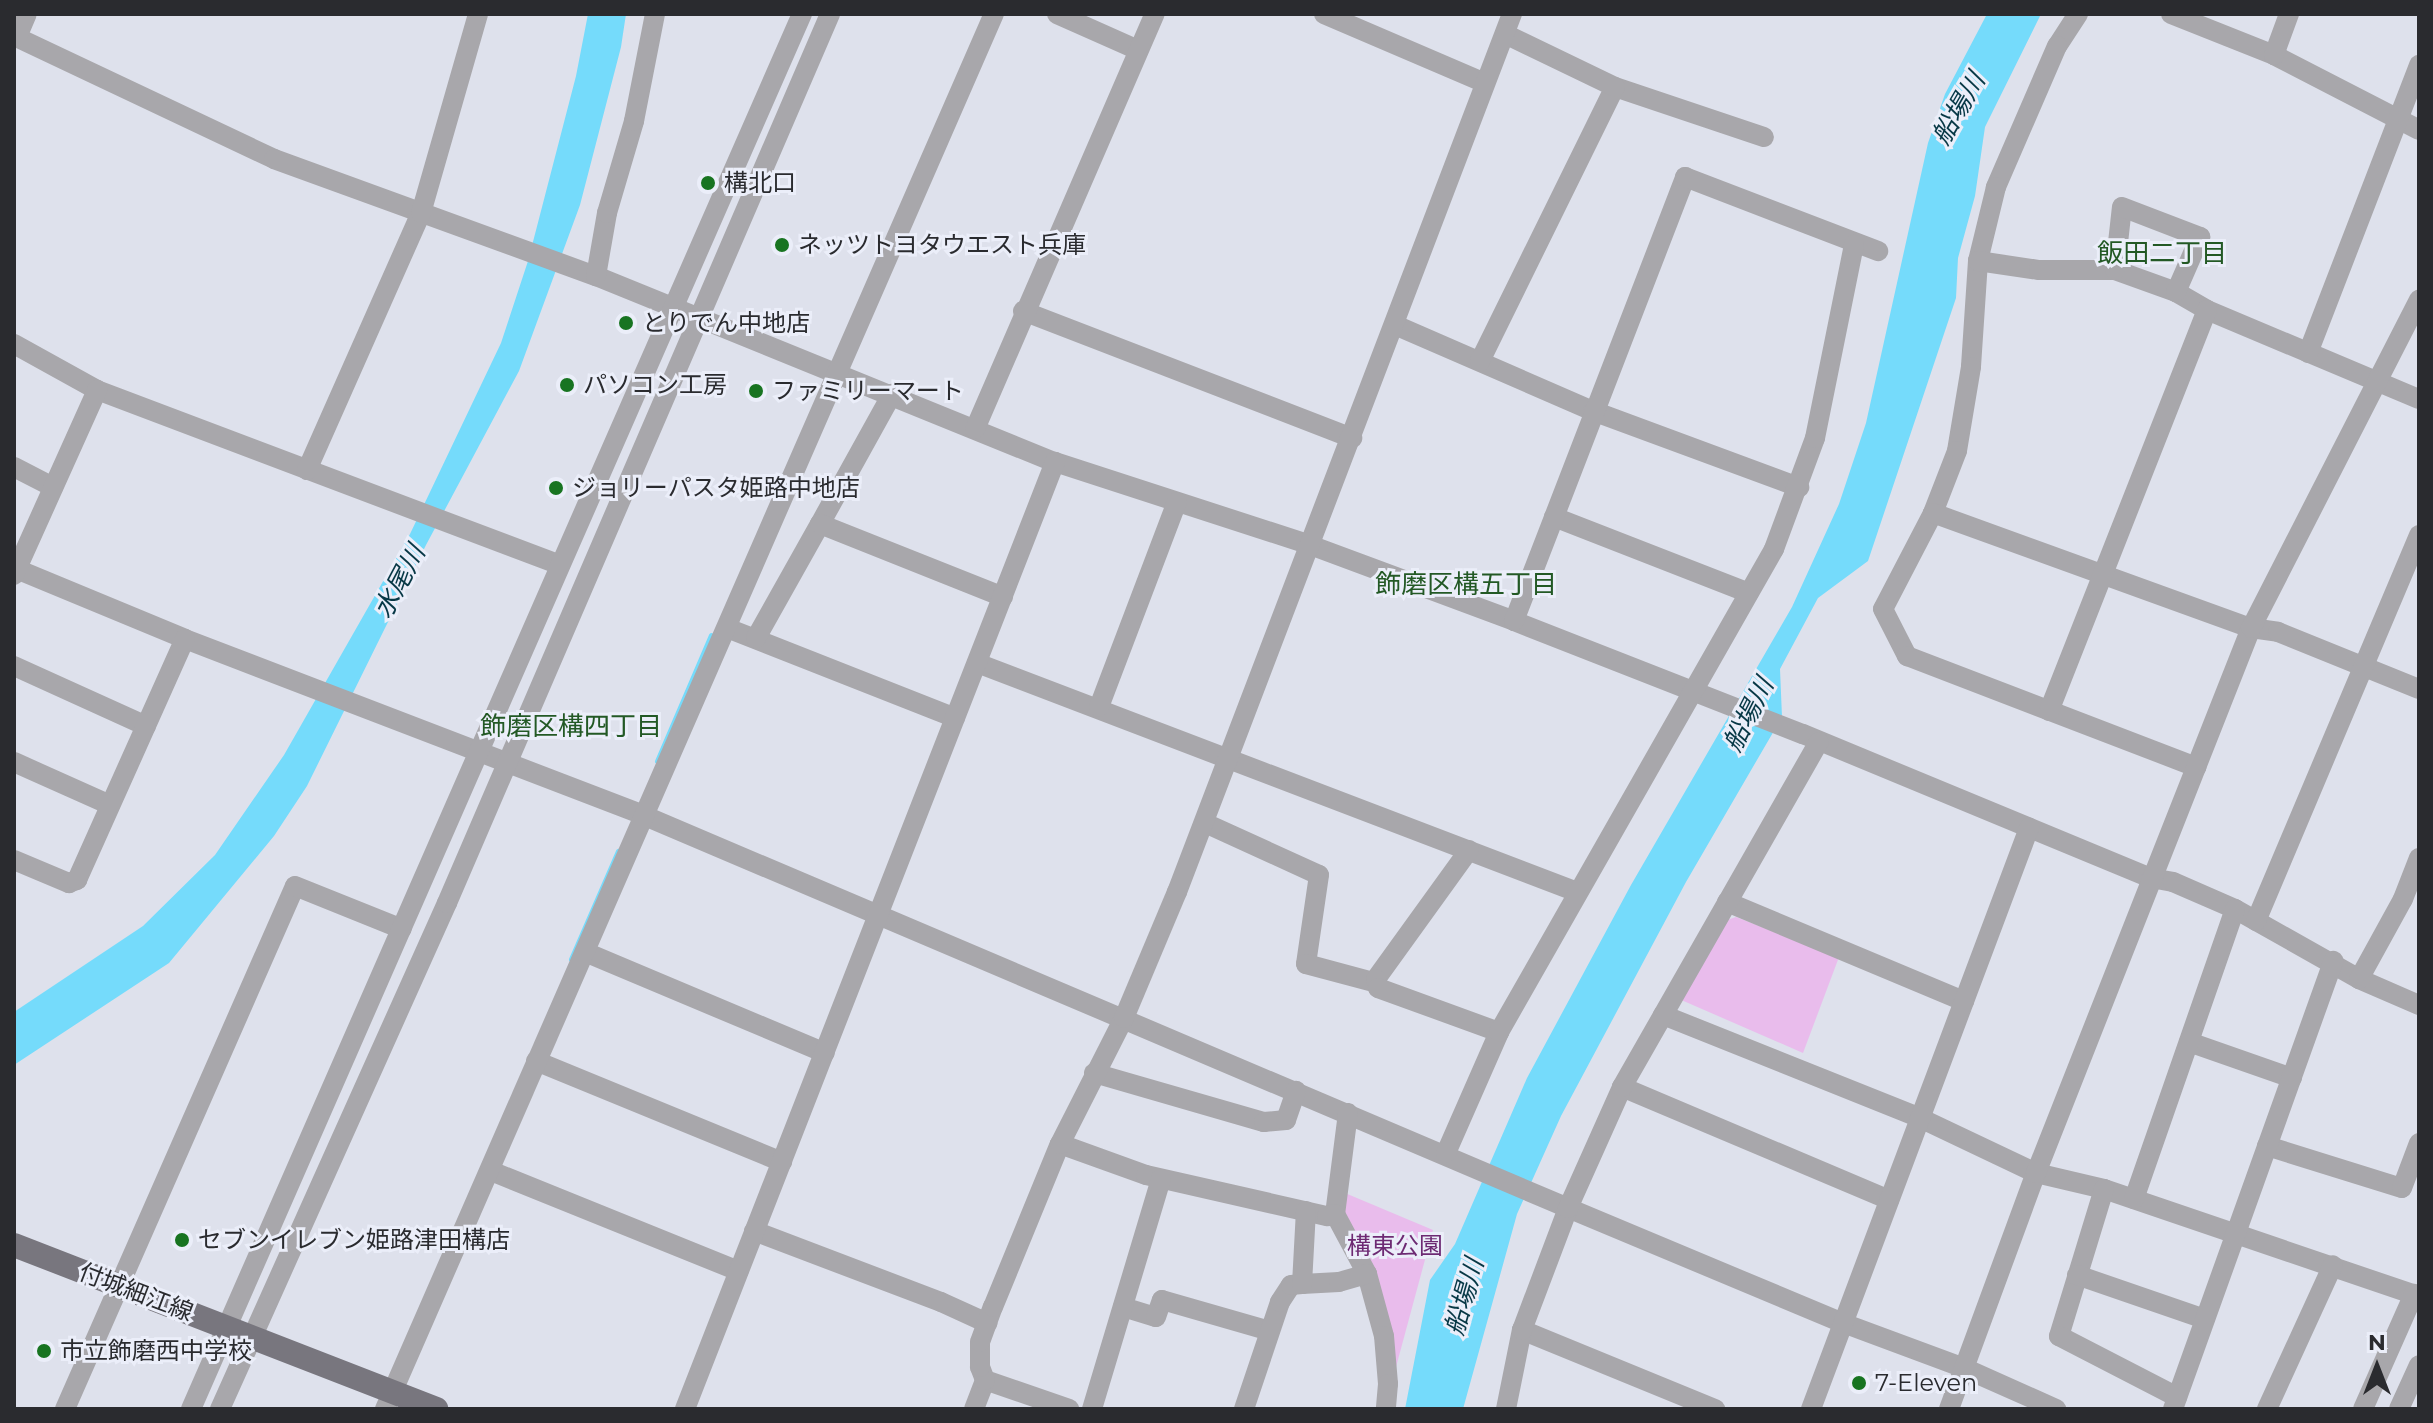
<!DOCTYPE html>
<html>
<head>
<meta charset="utf-8">
<style>
	body { margin:0 }
	#map { position:relative; width:2433px; height:1423px; overflow:hidden; background:#dee1ec; font-family:Montserrat,"Noto Sans JP",sans-serif }
	div>[style] { position:absolute }
	.green>* { inset:0; background:#e9bcec }
	.water>* { inset:0; background:#75dbfb }
	.stream>* { height:5px; margin:-2.5px; padding:0 2.5px; transform-origin:2.5px; border-radius:2.5px; background:#75dbfb }
	.minor>* { height:20px; margin:-10px; padding:0 10px; transform-origin:10px; border-radius:10px; background:#a8a7ab }
	.major>* { height:24px; margin:-12px; padding:0 12px; transform-origin:12px; border-radius:12px; background:#78767e }
	.dots>* { width:22px; height:22px; translate:-50% -50%; box-sizing:border-box; border:4px solid #ebeef9; border-radius:50% }
	span { translate:-50% -50%; white-space:nowrap; text-align:center; line-height:1.15; -webkit-text-stroke:6px #ebeef9; paint-order:stroke }
	.poi-label { font-size:24px; color:#2a2b2f }
	.left { translate:0 -50%; text-align:left }
	.park-label { font-size:24px; color:#6d2a73 }
	.street-label { font-size:24px; color:#2a2b2f }
	.water-label { font-size:26px; color:#073846; font-style:italic }
	.neighbourhood-label { font-size:26px; color:#235925 }
	.frame { position:absolute; inset:0; border:16px solid #2a2b2f; pointer-events:none }
	.north { position:absolute; left:2337px; top:1327px; width:80px; height:80px; -webkit-text-stroke:6px #ebeef9; paint-order:stroke; rotate:0deg; font-size:22px; font-weight:700; line-height:32px; text-align:center; color:#2a2b2f }
	.north::after { content:''; display:block; margin:auto; width:28px; height:36px; background:#2a2b2f; clip-path:polygon(50% 0,100% 100%,50% 72%,0 100%) }
</style>
</head>
<body>
<div id="map">
	<div class="green">
		<i style="clip-path:polygon(1736px 917px,1839px 957px,1803px 1053px,1679px 999px,1727px 920px)"></i>
		<i style="clip-path:polygon(1345px 1193px,1433px 1230px,1396px 1367px,1344px 1219px)"></i>
	</div>
	<div class="water">
		<i style="clip-path:polygon(588px 14px,626px 14px,621px 47px,580px 205px,541px 311px,519px 371px,426px 545px,307px 786px,274px 836px,169px 963px,14px 1065px,14px 1012px,143px 926px,215px 855px,284px 755px,410px 534px,501px 343px,528px 261px,576px 76px)"></i>
		<i style="clip-path:polygon(1987px 14px,2041px 14px,1985px 127px,1975px 196px,1958px 258px,1956px 298px,1868px 561px,1818px 598px,1780px 669px,1782px 717px,1686px 882px,1561px 1116px,1517px 1214px,1463px 1409px,1405px 1409px,1430px 1280px,1455px 1244px,1527px 1078px,1631px 885px,1792px 607px,1839px 504px,1866px 423px,1928px 143px,1945px 94px)"></i>
	</div>
	<div class="stream">
		<i style="left:657px;top:761px;width:137px;rotate:-66.8deg"></i>
		<i style="left:571px;top:959px;width:118px;rotate:-66.5deg"></i>
	</div>
	<div class="minor">
		<i style="left:1057px;top:14px;width:89px;rotate:24deg"></i>
		<i style="left:1324px;top:14px;width:173px;rotate:23.2deg"></i>
		<i style="left:2078px;top:14px;width:38px;rotate:123deg"></i>
		<i style="left:2057px;top:46px;width:154px;rotate:113.4deg"></i>
		<i style="left:1996px;top:187px;width:76px;rotate:103.7deg"></i>
		<i style="left:1978px;top:261px;width:106px;rotate:93.8deg"></i>
		<i style="left:1971px;top:367px;width:85px;rotate:99.5deg"></i>
		<i style="left:1957px;top:451px;width:66px;rotate:111.2deg"></i>
		<i style="left:1933px;top:513px;width:108px;rotate:117.5deg"></i>
		<i style="left:1883px;top:609px;width:53px;rotate:62.9deg"></i>
		<i style="left:1907px;top:656px;width:310px;rotate:21deg"></i>
		<i style="left:2171px;top:14px;width:111px;rotate:21.7deg"></i>
		<i style="left:2274px;top:55px;width:163px;rotate:27.3deg"></i>
		<i style="left:14px;top:36px;width:288px;rotate:25.3deg"></i>
		<i style="left:274px;top:159px;width:343px;rotate:20deg"></i>
		<i style="left:596px;top:276px;width:495px;rotate:22.1deg"></i>
		<i style="left:1055px;top:462px;width:268px;rotate:18deg"></i>
		<i style="left:1310px;top:545px;width:218px;rotate:20.4deg"></i>
		<i style="left:1514px;top:621px;width:310px;rotate:21.4deg"></i>
		<i style="left:1803px;top:734px;width:377px;rotate:22.5deg"></i>
		<i style="left:2151px;top:878px;width:22px;rotate:10deg"></i>
		<i style="left:2173px;top:882px;width:68px;rotate:23.5deg"></i>
		<i style="left:2235px;top:909px;width:142px;rotate:29.4deg"></i>
		<i style="left:2359px;top:979px;width:65px;rotate:23.4deg"></i>
		<i style="left:17px;top:37px;width:25px;rotate:-67deg"></i>
		<i style="left:2274px;top:55px;width:44px;rotate:-69.9deg"></i>
		<i style="left:1615px;top:87px;width:157px;rotate:18.6deg"></i>
		<i style="left:1978px;top:261px;width:62px;rotate:8.4deg"></i>
		<i style="left:2039px;top:270px;width:76px"></i>
		<i style="left:2115px;top:270px;width:65px;rotate:19.8deg"></i>
		<i style="left:2176px;top:292px;width:36px;rotate:30deg"></i>
		<i style="left:2207px;top:310px;width:230px;rotate:22.8deg"></i>
		<i style="left:2115px;top:270px;width:63px;rotate:-83.7deg"></i>
		<i style="left:2122px;top:207px;width:84px;rotate:21deg"></i>
		<i style="left:2200px;top:237px;width:60px;rotate:113.6deg"></i>
		<i style="left:596px;top:276px;width:64px;rotate:-80.1deg"></i>
		<i style="left:607px;top:213px;width:96px;rotate:-73.6deg"></i>
		<i style="left:634px;top:121px;width:109px;rotate:-78.9deg"></i>
		<i style="left:1023px;top:311px;width:353px;rotate:21.1deg"></i>
		<i style="left:1395px;top:325px;width:216px;rotate:23.5deg"></i>
		<i style="left:1593px;top:411px;width:220px;rotate:20.3deg"></i>
		<i style="left:14px;top:344px;width:95px;rotate:29deg"></i>
		<i style="left:97px;top:390px;width:495px;rotate:20.7deg"></i>
		<i style="left:2308px;top:353px;width:309px;rotate:-68.9deg"></i>
		<i style="left:1480px;top:361px;width:305px;rotate:-63.8deg"></i>
		<i style="left:1615px;top:87px;width:122px;rotate:-154.3deg"></i>
		<i style="left:975px;top:429px;width:452px;rotate:-66.6deg"></i>
		<i style="left:14px;top:467px;width:44px;rotate:27.1deg"></i>
		<i style="left:307px;top:470px;width:281px;rotate:-66.1deg"></i>
		<i style="left:421px;top:213px;width:207px;rotate:-74deg"></i>
		<i style="left:1933px;top:513px;width:338px;rotate:19.9deg"></i>
		<i style="left:2251px;top:628px;width:27px;rotate:8deg"></i>
		<i style="left:2278px;top:632px;width:152px;rotate:22deg"></i>
		<i style="left:1554px;top:517px;width:209px;rotate:21.3deg"></i>
		<i style="left:820px;top:524px;width:149px;rotate:-61deg"></i>
		<i style="left:14px;top:568px;width:185px;rotate:22.5deg"></i>
		<i style="left:185px;top:639px;width:493px;rotate:21deg"></i>
		<i style="left:645px;top:816px;width:1003px;rotate:23.01deg"></i>
		<i style="left:1568px;top:1208px;width:298px;rotate:22.7deg"></i>
		<i style="left:1843px;top:1323px;width:129px;rotate:20.4deg"></i>
		<i style="left:1964px;top:1368px;width:101px;rotate:24deg"></i>
		<i style="left:14px;top:575px;width:203px;rotate:-65.8deg"></i>
		<i style="left:1514px;top:621px;width:476px;rotate:-68.9deg"></i>
		<i style="left:1685px;top:177px;width:207px;rotate:21deg"></i>
		<i style="left:727px;top:628px;width:245px;rotate:21.5deg"></i>
		<i style="left:756px;top:638px;width:131px;rotate:-60.7deg"></i>
		<i style="left:820px;top:524px;width:197px;rotate:21.7deg"></i>
		<i style="left:977px;top:663px;width:642px;rotate:20.89deg"></i>
		<i style="left:14px;top:666px;width:145px;rotate:24.4deg"></i>
		<i style="left:1099px;top:707px;width:219px;rotate:-69.2deg"></i>
		<i style="left:2049px;top:711px;width:431px;rotate:-68.5deg"></i>
		<i style="left:14px;top:762px;width:105px;rotate:24.1deg"></i>
		<i style="left:1205px;top:823px;width:125px;rotate:24.5deg"></i>
		<i style="left:1319px;top:875px;width:90px;rotate:98.3deg"></i>
		<i style="left:1306px;top:964px;width:73px;rotate:15deg"></i>
		<i style="left:1469px;top:850px;width:159px;rotate:125.8deg"></i>
		<i style="left:1376px;top:979px;width:9px;rotate:77deg"></i>
		<i style="left:1378px;top:988px;width:129px;rotate:20deg"></i>
		<i style="left:14px;top:860px;width:60px;rotate:22.7deg"></i>
		<i style="left:69px;top:883px;width:9px;rotate:-21deg"></i>
		<i style="left:77px;top:880px;width:264px;rotate:-65.9deg"></i>
		<i style="left:1727px;top:902px;width:257px;rotate:22.7deg"></i>
		<i style="left:2256px;top:921px;width:419px;rotate:-67.1deg"></i>
		<i style="left:585px;top:952px;width:260px;rotate:22.8deg"></i>
		<i style="left:2359px;top:979px;width:91px;rotate:-61.2deg"></i>
		<i style="left:2403px;top:899px;width:44px;rotate:-68.7deg"></i>
		<i style="left:1663px;top:1015px;width:277px;rotate:21.8deg"></i>
		<i style="left:1920px;top:1118px;width:128px;rotate:25.4deg"></i>
		<i style="left:2036px;top:1173px;width:70px;rotate:13.2deg"></i>
		<i style="left:2104px;top:1189px;width:333px;rotate:18.8deg"></i>
		<i style="left:2189px;top:1042px;width:109px;rotate:19.3deg"></i>
		<i style="left:536px;top:1061px;width:266px;rotate:22.3deg"></i>
		<i style="left:1094px;top:1073px;width:177px;rotate:16.1deg"></i>
		<i style="left:1264px;top:1122px;width:22px;rotate:-5deg"></i>
		<i style="left:1286px;top:1120px;width:31px;rotate:-71deg"></i>
		<i style="left:1622px;top:1087px;width:290px;rotate:22.9deg"></i>
		<i style="left:1348px;top:1113px;width:102px;rotate:97.3deg"></i>
		<i style="left:1335px;top:1214px;width:68px;rotate:61.9deg"></i>
		<i style="left:1367px;top:1274px;width:64px;rotate:74.7deg"></i>
		<i style="left:1384px;top:1336px;width:48px;rotate:85.2deg"></i>
		<i style="left:1388px;top:1384px;width:25px;rotate:95deg"></i>
		<i style="left:1060px;top:1144px;width:91px;rotate:19.8deg"></i>
		<i style="left:1146px;top:1175px;width:186px;rotate:12.8deg"></i>
		<i style="left:1327px;top:1216px;width:8px;rotate:-14deg"></i>
		<i style="left:2267px;top:1146px;width:141px;rotate:17.3deg"></i>
		<i style="left:2402px;top:1188px;width:48px;rotate:-69.3deg"></i>
		<i style="left:1446px;top:1153px;width:132px;rotate:-66.3deg"></i>
		<i style="left:1499px;top:1032px;width:556px;rotate:-60.34deg"></i>
		<i style="left:1774px;top:549px;width:118px;rotate:-69.7deg"></i>
		<i style="left:1815px;top:438px;width:197px;rotate:-78.6deg"></i>
		<i style="left:491px;top:1171px;width:267px;rotate:22deg"></i>
		<i style="left:2104px;top:1189px;width:154px;rotate:107deg"></i>
		<i style="left:2059px;top:1336px;width:133px;rotate:27.3deg"></i>
		<i style="left:2134px;top:1199px;width:307px;rotate:-70.8deg"></i>
		<i style="left:754px;top:1231px;width:200px;rotate:20.8deg"></i>
		<i style="left:941px;top:1302px;width:51px;rotate:24.5deg"></i>
		<i style="left:2077px;top:1275px;width:135px;rotate:19deg"></i>
		<i style="left:1302px;top:1284px;width:37px;rotate:-3deg"></i>
		<i style="left:1339px;top:1282px;width:29px;rotate:-16deg"></i>
		<i style="left:1123px;top:1307px;width:34px;rotate:17deg"></i>
		<i style="left:1156px;top:1317px;width:18px;rotate:-71deg"></i>
		<i style="left:1162px;top:1300px;width:112px;rotate:16deg"></i>
		<i style="left:1522px;top:1330px;width:209px;rotate:22.3deg"></i>
		<i style="left:985px;top:1380px;width:89px;rotate:19deg"></i>
		<i style="left:65px;top:1409px;width:571px;rotate:-66.26deg"></i>
		<i style="left:295px;top:886px;width:115px;rotate:21.9deg"></i>
		<i style="left:191px;top:1409px;width:1523px;rotate:-66.35deg"></i>
		<i style="left:220px;top:1409px;width:555px;rotate:-65.84deg"></i>
		<i style="left:447px;top:903px;width:968px;rotate:-66.69deg"></i>
		<i style="left:385px;top:1409px;width:1522px;rotate:-66.42deg"></i>
		<i style="left:685px;top:1409px;width:1017px;rotate:-68.66deg"></i>
		<i style="left:974px;top:1409px;width:31px;rotate:-69deg"></i>
		<i style="left:985px;top:1380px;width:14px;rotate:-111deg"></i>
		<i style="left:980px;top:1367px;width:25px;rotate:-90deg"></i>
		<i style="left:980px;top:1342px;width:37px;rotate:-70deg"></i>
		<i style="left:993px;top:1307px;width:176px;rotate:-67.7deg"></i>
		<i style="left:1060px;top:1144px;width:141px;rotate:-63.1deg"></i>
		<i style="left:1124px;top:1018px;width:137px;rotate:-67.2deg"></i>
		<i style="left:1177px;top:892px;width:940px;rotate:-69.12deg"></i>
		<i style="left:1092px;top:1409px;width:240px;rotate:-73.3deg"></i>
		<i style="left:1244px;top:1409px;width:113px;rotate:-71.4deg"></i>
		<i style="left:1280px;top:1302px;width:20px;rotate:-57deg"></i>
		<i style="left:1291px;top:1285px;width:11px;rotate:-5deg"></i>
		<i style="left:1302px;top:1284px;width:73px;rotate:-86.9deg"></i>
		<i style="left:1506px;top:1409px;width:81px;rotate:-78.6deg"></i>
		<i style="left:1522px;top:1330px;width:130px;rotate:-69.3deg"></i>
		<i style="left:1568px;top:1208px;width:133px;rotate:-65.9deg"></i>
		<i style="left:1622px;top:1087px;width:397px;rotate:-60.3deg"></i>
		<i style="left:1811px;top:1409px;width:621px;rotate:-69.43deg"></i>
		<i style="left:1949px;top:1409px;width:252px;rotate:-69.8deg"></i>
		<i style="left:2036px;top:1173px;width:586px;rotate:-68.47deg"></i>
		<i style="left:2251px;top:628px;width:369px;rotate:-62.9deg"></i>
		<i style="left:2173px;top:1409px;width:476px;rotate:-70.3deg"></i>
		<i style="left:2267px;top:1409px;width:158px;rotate:-65.4deg"></i>
		<i style="left:2363px;top:1409px;width:126px;rotate:-66.1deg"></i>
		<i style="left:2399px;top:1409px;width:48px;rotate:-65.6deg"></i>
	</div>
	<div class="major">
		<i style="left:14px;top:1245px;width:453px;rotate:21.2deg"></i>
	</div>
	<div class="dots">
		<i style="left:708px;top:183px;background:#187421"></i>
		<i style="left:782px;top:245px;background:#187421"></i>
		<i style="left:626px;top:323px;background:#187421"></i>
		<i style="left:567px;top:385px;background:#187421"></i>
		<i style="left:756px;top:391px;background:#187421"></i>
		<i style="left:556px;top:488px;background:#187421"></i>
		<i style="left:182px;top:1240px;background:#187421"></i>
		<i style="left:44px;top:1351px;background:#187421"></i>
		<i style="left:1859px;top:1383px;background:#187421"></i>
	</div>
	<div class="poi-label">
		<span class="left" style="left:724px;top:183px">構北口</span>
		<span class="left" style="left:798px;top:245px">ネッツトヨタウエスト兵庫</span>
		<span class="left" style="left:642px;top:323px">とりでん中地店</span>
		<span class="left" style="left:583px;top:385px">パソコン工房</span>
		<span class="left" style="left:772px;top:391px">ファミリーマート</span>
		<span class="left" style="left:572px;top:488px">ジョリーパスタ姫路中地店</span>
		<span class="left" style="left:198px;top:1240px">セブンイレブン姫路津田構店</span>
		<span class="left" style="left:60px;top:1351px">市立飾磨西中学校</span>
		<span class="left" style="left:1875px;top:1383px">7-Eleven</span>
	</div>
	<div class="park-label">
		<span style="left:1395px;top:1246px">構東公園</span>
	</div>
	<div class="street-label">
		<span style="left:136px;top:1292px;rotate:21deg">付城細江線</span>
	</div>
	<div class="water-label">
		<span style="left:1959px;top:109px;rotate:-60deg">船場川</span>
		<span style="left:400px;top:582px;rotate:-62deg">水尾川</span>
		<span style="left:1749px;top:715px;rotate:-63deg">船場川</span>
		<span style="left:1465px;top:1297px;rotate:-74deg">船場川</span>
	</div>
	<div class="neighbourhood-label">
		<span style="left:2162px;top:254px">飯田二丁目</span>
		<span style="left:1466px;top:585px">飾磨区構五丁目</span>
		<span style="left:571px;top:727px">飾磨区構四丁目</span>
	</div>
	<div class="frame"></div>
	<div class="north">N</div>
</div>
</body>
</html>
